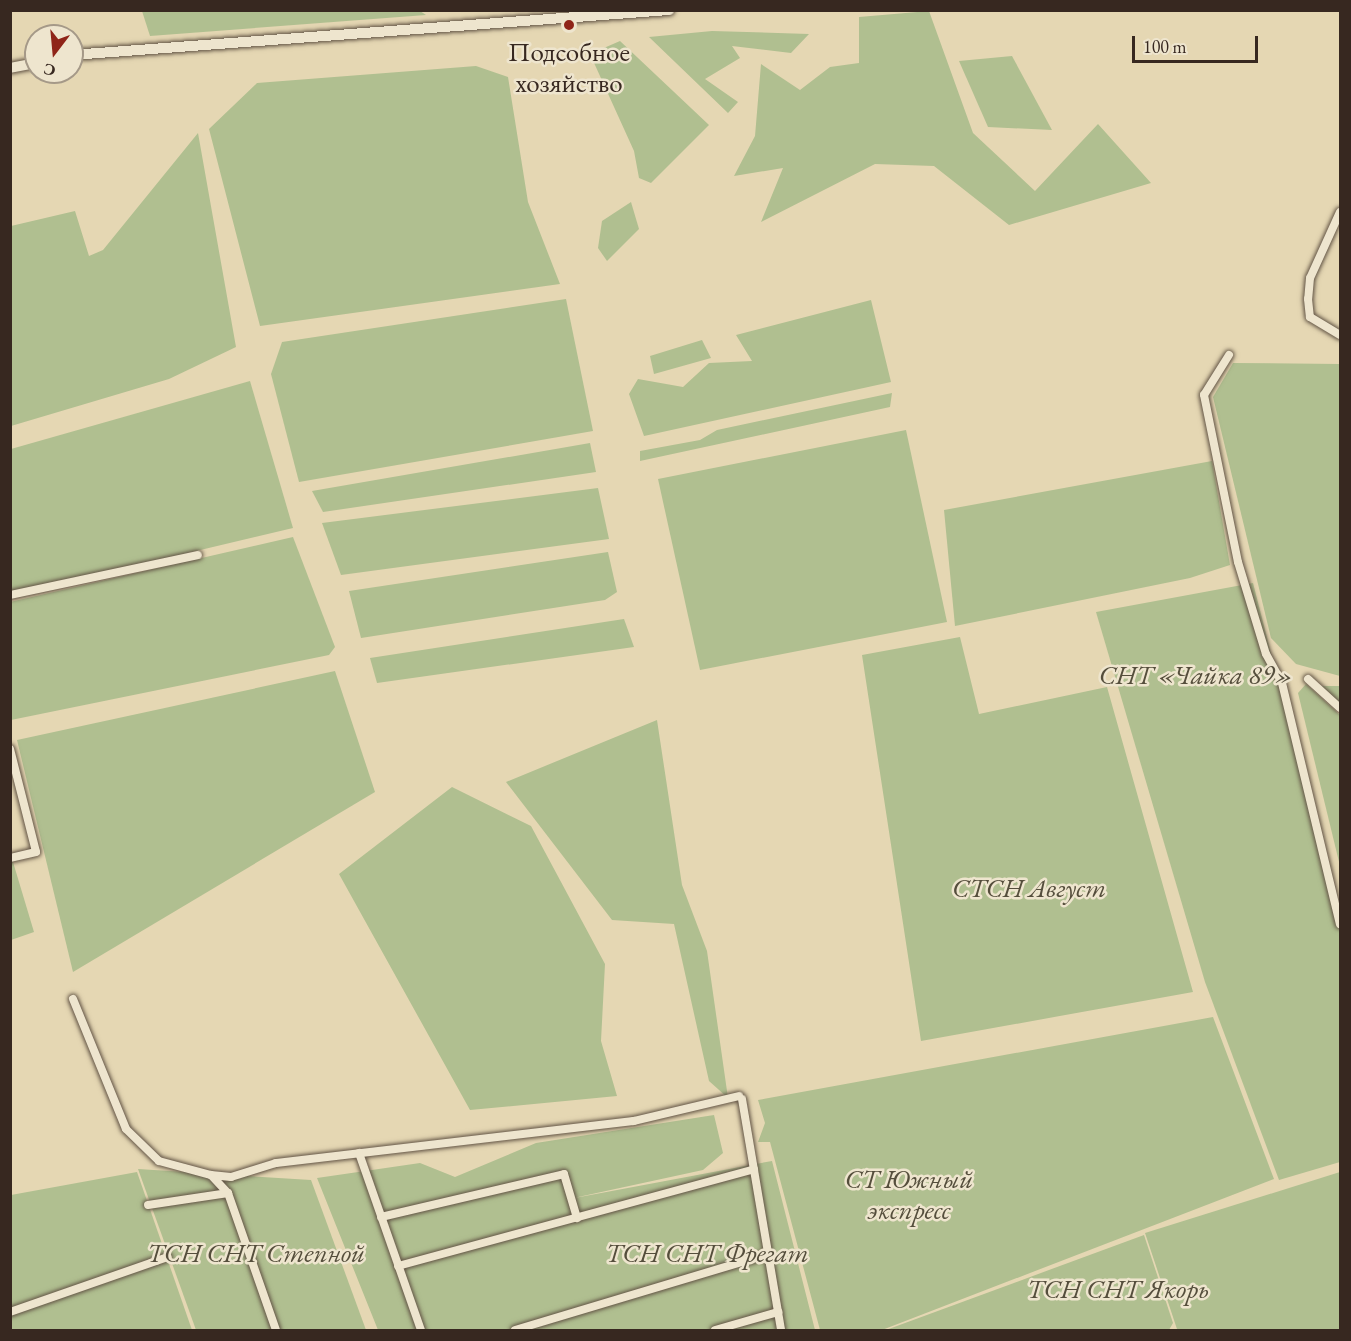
<!DOCTYPE html>
<html>
<head>
<meta charset="utf-8">
<style>
	body { margin:0 }
	#map { position:relative; width:1351px; height:1341px; overflow:hidden; background:#e5d7b3; font-family:"EB Garamond",serif }
	div>[style] { position:absolute }
	.green>* { inset:0; background:#b0bf90 }
	.roads { filter:drop-shadow(0 0 2px #625445) drop-shadow(0 0 2px #625445) }
	.minor>* { height:8px; margin:-4px; padding:0 4px; transform-origin:4px; border-radius:4px; background:#eee5ce }
	.secondary>* { height:10px; margin:-5px; padding:0 5px; transform-origin:5px; border-radius:5px; background:#eee5ce }
	.dots>* { width:16px; height:16px; translate:-50% -50%; box-sizing:border-box; border:3px solid #eee5ce; border-radius:50% }
	span { translate:-50% -50%; white-space:nowrap; text-align:center; line-height:1.15; -webkit-text-stroke:5px #eee5ce; paint-order:stroke }
	.poi-label { font-size:27px; color:#372820 }
	.park-label { font-size:27px; color:#554e3c; font-style:italic }
	.frame { position:absolute; inset:0; border:12px solid #372820; pointer-events:none }
	.north { position:absolute; left:24px; top:24px; width:60px; height:60px; box-sizing:border-box; background:#eee5ce; border:2px solid #a59988; border-radius:50%; rotate:196deg; font-size:16px; font-weight:700; line-height:24px; text-align:center; color:#372820 }
	.north::after { content:''; display:block; margin:auto; width:21px; height:27px; background:#8f2418; clip-path:polygon(50% 0,100% 100%,50% 72%,0 100%) }
	.scale { position:absolute; left:1132px; top:36px; width:126px; height:27px; box-sizing:border-box; border:3px solid #372820; border-top:0; padding-left:8px; font-size:18px; line-height:21px; white-space:nowrap; color:#372820; -webkit-text-stroke:4px #eee5ce; paint-order:stroke }
</style>
</head>
<body>
<div id="map">
	<div class="green">
		<i style="clip-path:polygon(420px 11px,426px 15px,150px 36px,142px 11px)"></i>
		<i style="clip-path:polygon(929px 11px,973px 133px,1035px 191px,1098px 124px,1151px 183px,1009px 225px,934px 166px,875px 164px,761px 222px,783px 168px,734px 176px,755px 136px,761px 64px,800px 90px,830px 67px,859px 63px,859px 17px)"></i>
		<i style="clip-path:polygon(712px 31px,809px 34px,791px 53px,732px 46px,740px 58px,705px 79px,738px 102px,728px 113px,649px 37px)"></i>
		<i style="clip-path:polygon(620px 41px,709px 125px,651px 183px,639px 178px,634px 151px,590px 54px)"></i>
		<i style="clip-path:polygon(1012px 56px,1052px 130px,988px 127px,959px 61px)"></i>
		<i style="clip-path:polygon(476px 66px,508px 77px,528px 202px,560px 284px,260px 326px,209px 129px,257px 83px)"></i>
		<i style="clip-path:polygon(198px 133px,236px 347px,169px 379px,11px 426px,11px 226px,75px 211px,89px 256px,103px 250px)"></i>
		<i style="clip-path:polygon(631px 202px,639px 229px,607px 261px,598px 248px,602px 221px)"></i>
		<i style="clip-path:polygon(566px 299px,593px 431px,299px 482px,271px 374px,282px 342px)"></i>
		<i style="clip-path:polygon(871px 300px,891px 382px,644px 436px,629px 394px,638px 379px,683px 387px,709px 363px,752px 361px,736px 335px)"></i>
		<i style="clip-path:polygon(702px 340px,711px 358px,654px 374px,650px 356px)"></i>
		<i style="clip-path:polygon(1233px 363px,1340px 364px,1340px 676px,1296px 664px,1271px 638px,1213px 397px)"></i>
		<i style="clip-path:polygon(250px 381px,293px 528px,11px 595px,11px 449px)"></i>
		<i style="clip-path:polygon(892px 393px,890px 407px,640px 461px,640px 451px,700px 440px,717px 430px)"></i>
		<i style="clip-path:polygon(906px 430px,947px 622px,700px 670px,658px 479px)"></i>
		<i style="clip-path:polygon(590px 443px,596px 472px,323px 512px,312px 491px)"></i>
		<i style="clip-path:polygon(1212px 461px,1230px 565px,1190px 578px,955px 626px,944px 510px)"></i>
		<i style="clip-path:polygon(598px 488px,609px 539px,341px 575px,322px 523px)"></i>
		<i style="clip-path:polygon(293px 537px,335px 647px,329px 655px,11px 720px,10px 602px)"></i>
		<i style="clip-path:polygon(608px 552px,617px 592px,605px 600px,361px 638px,349px 591px)"></i>
		<i style="clip-path:polygon(1253px 583px,1340px 922px,1340px 1162px,1279px 1180px,1205px 982px,1096px 612px)"></i>
		<i style="clip-path:polygon(624px 619px,634px 647px,377px 683px,370px 658px)"></i>
		<i style="clip-path:polygon(960px 637px,979px 714px,1107px 687px,1193px 992px,921px 1041px,862px 655px)"></i>
		<i style="clip-path:polygon(335px 671px,375px 792px,73px 972px,17px 740px)"></i>
		<i style="clip-path:polygon(1306px 684px,1340px 715px,1340px 866px,1298px 693px)"></i>
		<i style="clip-path:polygon(1322px 686px,1340px 686px,1340px 704px)"></i>
		<i style="clip-path:polygon(657px 720px,682px 885px,707px 951px,728px 1098px,709px 1081px,674px 924px,612px 920px,506px 782px)"></i>
		<i style="clip-path:polygon(452px 787px,531px 826px,605px 964px,601px 1041px,617px 1096px,470px 1110px,339px 874px)"></i>
		<i style="clip-path:polygon(10px 852px,34px 932px,11px 940px,10px 940px)"></i>
		<i style="clip-path:polygon(1213px 1017px,1274px 1179px,882px 1330px,820px 1330px,770px 1142px,758px 1142px,765px 1123px,758px 1100px)"></i>
		<i style="clip-path:polygon(714px 1115px,723px 1153px,703px 1170px,569px 1199px,772px 1161px,815px 1330px,378px 1330px,317px 1178px,420px 1163px,455px 1177px,536px 1143px)"></i>
		<i style="clip-path:polygon(138px 1169px,311px 1180px,366px 1330px,196px 1330px)"></i>
		<i style="clip-path:polygon(137px 1172px,192px 1330px,11px 1330px,11px 1195px)"></i>
		<i style="clip-path:polygon(1340px 1172px,1340px 1330px,1177px 1329px,1145px 1233px)"></i>
		<i style="clip-path:polygon(1144px 1235px,1173px 1323px,1169px 1330px,886px 1330px)"></i>
	</div>
	<div class="roads">
		<div class="minor">
			<i style="left:1340px;top:212px;width:72px;rotate:114.4deg"></i>
			<i style="left:1310px;top:278px;width:21px;rotate:95deg"></i>
			<i style="left:1308px;top:299px;width:18px;rotate:84deg"></i>
			<i style="left:1310px;top:317px;width:35px;rotate:31deg"></i>
			<i style="left:1229px;top:355px;width:47px;rotate:122deg"></i>
			<i style="left:1204px;top:395px;width:170px;rotate:78.5deg"></i>
			<i style="left:1238px;top:562px;width:96px;rotate:73.1deg"></i>
			<i style="left:1266px;top:654px;width:33px;rotate:61deg"></i>
			<i style="left:1282px;top:683px;width:248px;rotate:76.5deg"></i>
			<i style="left:10px;top:595px;width:192px;rotate:-12deg"></i>
			<i style="left:1308px;top:679px;width:43px;rotate:42.2deg"></i>
			<i style="left:10px;top:749px;width:106px;rotate:75.8deg"></i>
			<i style="left:36px;top:852px;width:27px;rotate:167deg"></i>
			<i style="left:73px;top:999px;width:140px;rotate:67.8deg"></i>
			<i style="left:126px;top:1129px;width:46px;rotate:44.1deg"></i>
			<i style="left:159px;top:1161px;width:54px;rotate:15.1deg"></i>
			<i style="left:211px;top:1175px;width:20px;rotate:6deg"></i>
			<i style="left:231px;top:1177px;width:47px;rotate:-17.3deg"></i>
			<i style="left:276px;top:1163px;width:360px;rotate:-6.7deg"></i>
			<i style="left:634px;top:1121px;width:108px;rotate:-13.4deg"></i>
			<i style="left:742px;top:1099px;width:234px;rotate:80.4deg"></i>
			<i style="left:359px;top:1153px;width:188px;rotate:70.7deg"></i>
			<i style="left:211px;top:1175px;width:25px;rotate:47deg"></i>
			<i style="left:228px;top:1193px;width:145px;rotate:70.7deg"></i>
			<i style="left:148px;top:1205px;width:81px;rotate:-8.5deg"></i>
			<i style="left:381px;top:1217px;width:188px;rotate:-13.2deg"></i>
			<i style="left:564px;top:1174px;width:46px;rotate:73.5deg"></i>
			<i style="left:398px;top:1266px;width:369px;rotate:-15.2deg"></i>
			<i style="left:10px;top:1312px;width:167px;rotate:-19.2deg"></i>
			<i style="left:515px;top:1330px;width:264px;rotate:-16.7deg"></i>
			<i style="left:715px;top:1330px;width:66px;rotate:-15.9deg"></i>
		</div>
		<div class="secondary">
			<i style="left:72px;top:55px;width:599px;rotate:-4.31deg"></i>
			<i style="left:10px;top:68px;width:26px;rotate:-11deg"></i>
		</div>
	</div>
	<div class="dots">
		<i style="left:569px;top:25px;background:#8f2418"></i>
	</div>
	<div class="poi-label">
		<span style="left:569px;top:67px">Подсобное<br>хозяйство</span>
	</div>
	<div class="park-label">
		<span style="left:1196px;top:675px">СНТ «Чайка 89»</span>
		<span style="left:1029px;top:888px">СТСН Август</span>
		<span style="left:909px;top:1194px">СТ Южный<br>экспресс</span>
		<span style="left:256px;top:1253px">ТСН СНТ Степной</span>
		<span style="left:707px;top:1253px">ТСН СНТ Фрегат</span>
		<span style="left:1118px;top:1289px">ТСН СНТ Якорь</span>
	</div>
	<div class="frame"></div>
	<div class="north">С</div>
	<div class="scale">100 m</div>
</div>
</body>
</html>
